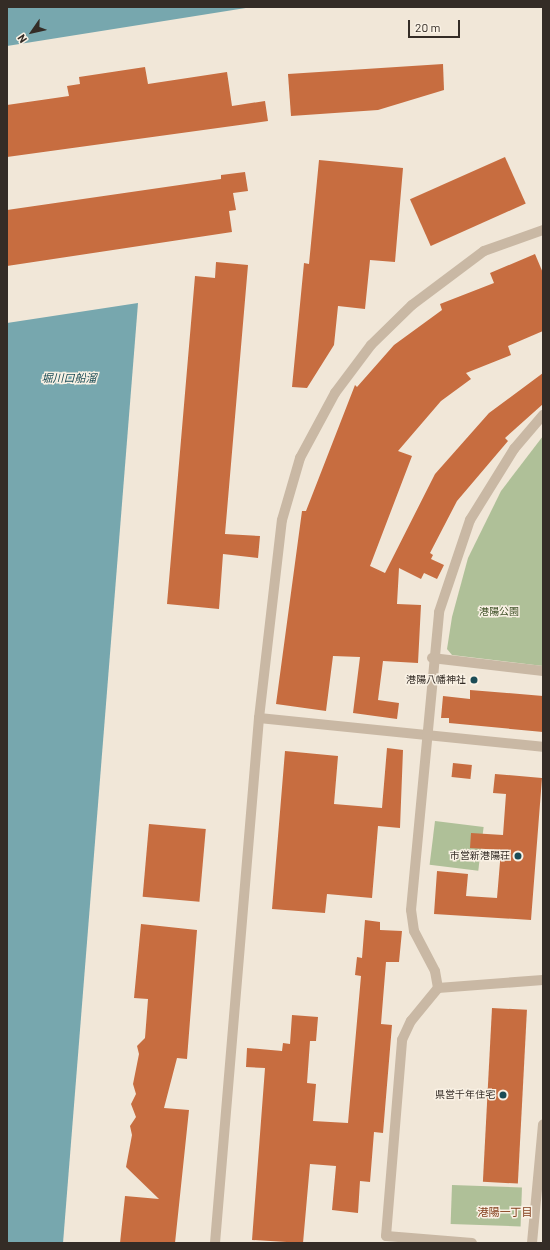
<!DOCTYPE html>
<meta charset="utf-8">
<style>
body{margin:0}
#map{position:relative;width:550px;height:1250px;overflow:hidden;background:#f1e7d8;font-family:Barlow,"Noto Sans JP",sans-serif}
div>[style]{position:absolute}
.green>*{inset:0;background:#afc098;transform-origin:0 0}
.water>*{inset:0;background:#77a7ae}
.building>*{inset:0;background:#c76d40;transform-origin:0 0}
.minor>*{height:10px;margin:-5px;padding:0 5px;transform-origin:5px;border-radius:5px;background:#c9b8a4}
.dots>*{width:11px;height:11px;translate:-50% -50%;box-sizing:border-box;border:2px solid #f9f1e4;border-radius:50%}
span{translate:-50% -50%;white-space:nowrap;text-align:center;line-height:1.15;-webkit-text-stroke:3px #f9f1e4;paint-order:stroke}
.park-label{font-size:10px;color:#405229}
.poi-label{font-size:10px;color:#342c26}
.right{translate:-100% -50%;text-align:right}
.water-label{font-size:11px;color:#1b4c56;font-style:italic}
.neighbourhood-label{font-size:11px;color:#84401e}
.frame{position:absolute;inset:0;border:8px solid #342c26;pointer-events:none}
.north{position:absolute;left:12px;top:12px;width:40px;height:40px;-webkit-text-stroke:3px #f9f1e4;paint-order:stroke;rotate:236deg;font-size:11px;font-weight:700;line-height:16px;text-align:center;color:#342c26}
.north::after{content:'';display:block;margin:auto;width:14px;height:18px;background:#342c26;clip-path:polygon(50% 0,100% 100%,50% 72%,0 100%)}
.scale{position:absolute;left:408px;top:20px;width:52px;height:18px;box-sizing:border-box;border:2px solid #342c26;border-top:0;padding-left:5px;font-size:12px;line-height:14px;white-space:nowrap;color:#342c26;-webkit-text-stroke:3px #f9f1e4;paint-order:stroke}
</style>
<div id="map">
<div class="green">
<div style="clip-path:polygon(543px 436px,543px 666px,452px 655px,447px 649px,452px 617px,468px 558px,501px 491px)"></div>
<div style="left:435px;top:821px;width:49px;height:44px;rotate:7deg"></div>
<div style="left:452px;top:1185px;width:70px;height:39px;rotate:2deg"></div>
</div>
<div class="water">
<div style="clip-path:polygon(7px 7px,252px 7px,7px 46px)"></div>
<div style="clip-path:polygon(138px 303px,63px 1243px,7px 1243px,7px 323px)"></div>
</div>
<div class="building">
<div style="clip-path:polygon(443px 64px,444px 90px,378px 110px,291px 116px,288px 74px)"></div>
<div style="clip-path:polygon(145px 67px,148px 84px,227px 72px,232px 106px,265px 101px,268px 121px,7px 157px,7px 105px,69px 96px,67px 86px,80px 84px,79px 77px)"></div>
<div style="left:505px;top:157px;width:51px;height:104px;rotate:66deg"></div>
<div style="clip-path:polygon(319px 160px,403px 168px,395px 262px,370px 260px,365px 309px,338px 306px,334px 345px,307px 388px,292px 387px,304px 263px,309px 264px)"></div>
<div style="clip-path:polygon(245px 172px,248px 191px,233px 193px,236px 210px,229px 211px,232px 232px,7px 266px,7px 210px,221px 179px,221px 175px)"></div>
<div style="clip-path:polygon(535px 254px,543px 273px,543px 331px,508px 346px,511px 355px,466px 373px,471px 379px,441px 401px,398px 451px,412px 456px,370px 566px,385px 573px,435px 474px,489px 413px,543px 373px,543px 404px,505px 438px,508px 441px,457px 501px,430px 553px,433px 555px,431px 559px,444px 565px,437px 579px,424px 573px,421px 579px,399px 568px,397px 604px,421px 605px,418px 663px,383px 661px,378px 700px,399px 703px,397px 719px,353px 713px,360px 657px,333px 656px,326px 711px,276px 704px,302px 511px,306px 511px,355px 385px,357px 387px,394px 345px,442px 310px,440px 304px,494px 283px,490px 273px)"></div>
<div style="clip-path:polygon(216px 262px,248px 265px,225px 534px,260px 536px,258px 558px,223px 554px,219px 609px,167px 604px,195px 276px,215px 278px)"></div>
<div style="clip-path:polygon(470px 690px,543px 696px,543px 732px,449px 723px,449px 718px,441px 718px,443px 696px,470px 699px)"></div>
<div style="clip-path:polygon(387px 748px,403px 750px,400px 828px,378px 826px,372px 898px,327px 894px,325px 913px,272px 909px,285px 751px,338px 756px,334px 804px,382px 808px)"></div>
<div style="left:453px;top:763px;width:19px;height:14px;rotate:6deg"></div>
<div style="clip-path:polygon(495px 774px,542px 778px,531px 920px,434px 914px,437px 871px,468px 874px,466px 896px,497px 898px,501px 850px,470px 848px,471px 833px,503px 835px,506px 794px,493px 793px)"></div>
<div style="left:149px;top:824px;width:57px;height:73px;rotate:5deg"></div>
<div style="clip-path:polygon(365px 920px,380px 922px,380px 930px,402px 931px,399px 962px,386px 962px,381px 1024px,392px 1025px,383px 1133px,374px 1132px,370px 1182px,360px 1181px,358px 1213px,332px 1210px,336px 1166px,310px 1164px,303px 1243px,252px 1240px,265px 1068px,246px 1067px,247px 1048px,282px 1051px,283px 1043px,290px 1044px,292px 1015px,318px 1017px,316px 1041px,310px 1041px,307px 1083px,316px 1084px,313px 1121px,348px 1123px,361px 976px,355px 975px,357px 957px,362px 958px)"></div>
<div style="clip-path:polygon(141px 924px,197px 930px,187px 1059px,177px 1058px,164px 1108px,189px 1110px,175px 1243px,120px 1243px,125px 1196px,159px 1199px,126px 1167px,132px 1135px,130px 1126px,136px 1117px,131px 1104px,136px 1094px,133px 1084px,139px 1054px,137px 1046px,145px 1038px,148px 999px,134px 998px)"></div>
<div style="left:492px;top:1008px;width:35px;height:174px;rotate:3deg"></div>
</div>
<div class="minor">
<div style="left:432px;top:658px;width:112px;rotate:6.7deg"></div>
<div style="left:259px;top:718px;width:285px;rotate:5.8deg"></div>
<div style="left:438px;top:988px;width:17px;rotate:-100deg"></div>
<div style="left:435px;top:971px;width:45px;rotate:-117.7deg"></div>
<div style="left:414px;top:931px;width:21px;rotate:-98deg"></div>
<div style="left:411px;top:910px;width:299px;rotate:-84.6deg"></div>
<div style="left:439px;top:612px;width:97px;rotate:-71.4deg"></div>
<div style="left:470px;top:520px;width:84px;rotate:-58.2deg"></div>
<div style="left:514px;top:449px;width:45px;rotate:-49.5deg"></div>
<div style="left:215px;top:1243px;width:527px;rotate:-85.21deg"></div>
<div style="left:259px;top:718px;width:199px;rotate:-83.4deg"></div>
<div style="left:282px;top:520px;width:65px;rotate:-73.8deg"></div>
<div style="left:300px;top:458px;width:74px;rotate:-61.7deg"></div>
<div style="left:335px;top:393px;width:60px;rotate:-53.1deg"></div>
<div style="left:371px;top:345px;width:57px;rotate:-44.3deg"></div>
<div style="left:412px;top:305px;width:90px;rotate:-36.9deg"></div>
<div style="left:484px;top:251px;width:63px;rotate:-19.6deg"></div>
<div style="left:472px;top:1243px;width:86px;rotate:-175.3deg"></div>
<div style="left:386px;top:1236px;width:197px;rotate:-85.3deg"></div>
<div style="left:402px;top:1040px;width:21px;rotate:-65deg"></div>
<div style="left:411px;top:1021px;width:43px;rotate:-50.7deg"></div>
<div style="left:438px;top:988px;width:105px;rotate:-4.4deg"></div>
<div style="left:532px;top:1243px;width:119px;rotate:-84.7deg"></div>
</div>
<div class="dots">
<div style="left:474px;top:680px;background:#1b4c56"></div>
<div style="left:518px;top:856px;background:#1b4c56"></div>
<div style="left:503px;top:1095px;background:#1b4c56"></div>
</div>
<div class="park-label">
<span style="left:499px;top:612px">港陽公園</span>
</div>
<div class="poi-label">
<span class="right" style="left:466px;top:680px">港陽八幡神社</span>
<span class="right" style="left:510px;top:856px">市営新港陽荘</span>
<span class="right" style="left:495px;top:1095px">県営千年住宅</span>
</div>
<div class="water-label">
<span style="left:69px;top:378px">堀川口船溜</span>
</div>
<div class="neighbourhood-label">
<span style="left:505px;top:1212px">港陽一丁目</span>
</div>
<div class="frame"></div>
<div class="north">N</div>
<div class="scale">20 m</div>
</div>
